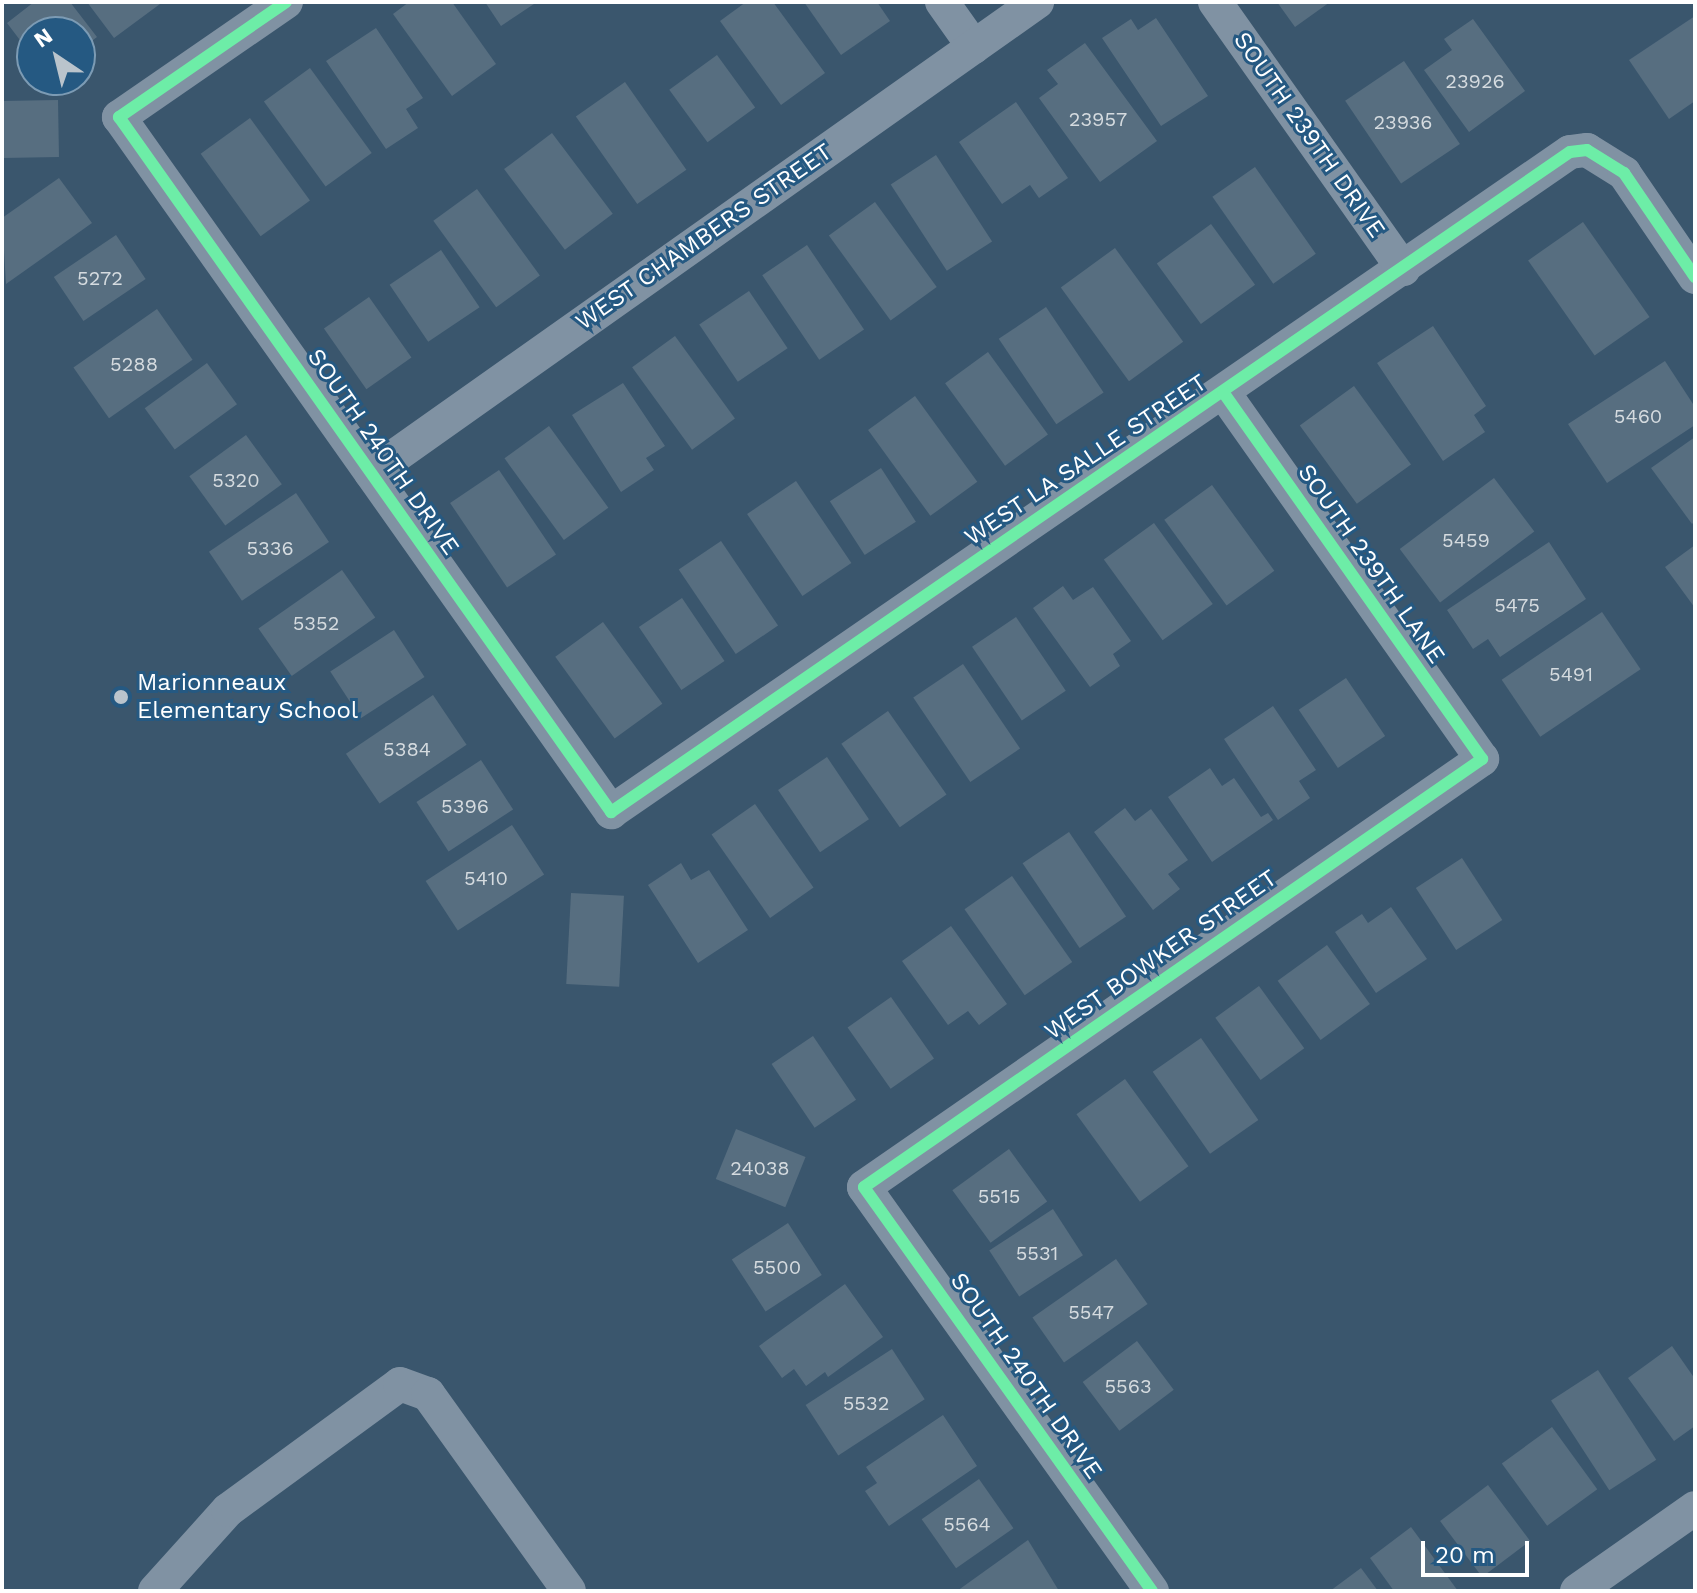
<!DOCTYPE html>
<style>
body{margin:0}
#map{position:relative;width:1697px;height:1593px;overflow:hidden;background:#3a566d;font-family:"Work Sans",sans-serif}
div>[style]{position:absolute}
.building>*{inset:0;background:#576e80;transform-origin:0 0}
.minor>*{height:34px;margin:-17px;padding:0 17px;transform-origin:17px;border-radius:17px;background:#8092a3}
.cycleway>*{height:12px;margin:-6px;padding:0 6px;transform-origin:6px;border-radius:6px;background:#6deda7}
.dots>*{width:22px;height:22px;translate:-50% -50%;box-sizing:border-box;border:4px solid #255982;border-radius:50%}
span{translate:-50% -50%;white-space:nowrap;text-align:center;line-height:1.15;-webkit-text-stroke:6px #255982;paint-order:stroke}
.number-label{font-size:20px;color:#d5dbdf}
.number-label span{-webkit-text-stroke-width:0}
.street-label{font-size:24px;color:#fff}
.poi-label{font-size:24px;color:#fff}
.left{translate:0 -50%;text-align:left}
.frame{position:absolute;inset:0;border:4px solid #fff;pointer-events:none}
.north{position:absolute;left:16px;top:16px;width:80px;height:80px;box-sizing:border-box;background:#255982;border:2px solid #7c9bb4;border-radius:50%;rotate:325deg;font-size:22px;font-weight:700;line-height:32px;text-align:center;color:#fff}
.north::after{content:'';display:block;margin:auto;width:28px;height:36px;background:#bac4cc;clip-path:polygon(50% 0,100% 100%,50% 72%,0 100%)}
.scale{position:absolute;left:1421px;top:1541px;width:108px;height:36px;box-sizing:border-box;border:4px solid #fff;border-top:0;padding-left:10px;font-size:24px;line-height:28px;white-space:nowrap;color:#fff;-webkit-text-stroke:6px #255982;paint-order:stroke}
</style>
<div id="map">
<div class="building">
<div style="clip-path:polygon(34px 2px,70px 2px,97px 37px,80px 50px,80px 32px,32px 32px,32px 56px,7px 23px)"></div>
<div style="clip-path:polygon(87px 2px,158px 2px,160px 4px,114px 38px)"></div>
<div style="clip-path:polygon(409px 2px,452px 2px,496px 64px,452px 96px,393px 14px)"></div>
<div style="clip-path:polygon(485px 2px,537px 2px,501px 26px)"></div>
<div style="clip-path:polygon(746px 2px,773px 2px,825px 73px,781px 105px,720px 21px)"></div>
<div style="clip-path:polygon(804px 2px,877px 2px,890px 21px,841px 55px)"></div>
<div style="clip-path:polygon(1277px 2px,1330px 2px,1295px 27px)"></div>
<div style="clip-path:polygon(1695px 16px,1695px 101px,1669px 119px,1629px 60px)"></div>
<div style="clip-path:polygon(1156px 18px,1208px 96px,1161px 126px,1102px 38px,1131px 19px,1138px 30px)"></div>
<div style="clip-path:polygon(1473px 19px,1525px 91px,1469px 132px,1424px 70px,1452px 50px,1444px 39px)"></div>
<div style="clip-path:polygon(376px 28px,423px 98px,406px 109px,418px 128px,386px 149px,326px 61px)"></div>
<div style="clip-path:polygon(1085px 43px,1157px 141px,1100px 182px,1039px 98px,1058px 84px,1047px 70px)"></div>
<div style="left:717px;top:55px;width:65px;height:59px;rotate:54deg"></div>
<div style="left:1404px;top:61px;width:100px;height:71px;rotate:56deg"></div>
<div style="left:310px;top:68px;width:105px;height:57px;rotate:54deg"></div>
<div style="left:625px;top:82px;width:107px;height:60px;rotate:55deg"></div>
<div style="left:58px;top:100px;width:57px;height:56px;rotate:89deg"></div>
<div style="clip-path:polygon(1016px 102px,1068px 178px,1039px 198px,1030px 185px,1002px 204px,959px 142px)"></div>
<div style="left:250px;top:118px;width:102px;height:61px;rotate:54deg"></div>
<div style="left:552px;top:133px;width:101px;height:60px;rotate:53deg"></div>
<div style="left:936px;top:155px;width:103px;height:54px;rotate:57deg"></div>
<div style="left:1255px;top:167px;width:106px;height:52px;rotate:55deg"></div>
<div style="clip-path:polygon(59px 178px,92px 223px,6px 284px,2px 218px)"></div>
<div style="left:477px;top:189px;width:107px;height:54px;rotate:54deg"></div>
<div style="left:875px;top:202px;width:105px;height:57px;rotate:54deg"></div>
<div style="left:1583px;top:222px;width:116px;height:67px;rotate:55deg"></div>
<div style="left:1211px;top:224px;width:75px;height:67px;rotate:54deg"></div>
<div style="left:116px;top:235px;width:53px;height:75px;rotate:56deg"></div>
<div style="left:807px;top:245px;width:102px;height:54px;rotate:56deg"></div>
<div style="left:1115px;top:248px;width:116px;height:67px;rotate:54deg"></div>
<div style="left:441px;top:250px;width:69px;height:62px;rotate:56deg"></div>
<div style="left:749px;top:291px;width:69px;height:60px;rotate:56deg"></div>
<div style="left:369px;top:297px;width:74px;height:55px;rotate:55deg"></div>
<div style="left:1046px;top:307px;width:103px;height:57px;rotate:56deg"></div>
<div style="left:157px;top:309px;width:62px;height:102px;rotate:55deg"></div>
<div style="clip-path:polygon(1433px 326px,1486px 406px,1474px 415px,1485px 432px,1443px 461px,1377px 363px)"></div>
<div style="left:675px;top:336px;width:102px;height:53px;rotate:54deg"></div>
<div style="left:988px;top:352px;width:102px;height:53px;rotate:54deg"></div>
<div style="clip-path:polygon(1665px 361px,1695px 407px,1695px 425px,1607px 483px,1568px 424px)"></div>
<div style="left:207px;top:363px;width:51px;height:77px;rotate:54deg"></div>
<div style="clip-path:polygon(623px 383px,665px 446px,646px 458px,654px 470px,621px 492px,572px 415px)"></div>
<div style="left:1354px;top:386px;width:97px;height:67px;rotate:54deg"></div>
<div style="left:915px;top:396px;width:106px;height:58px;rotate:54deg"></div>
<div style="left:549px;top:426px;width:101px;height:55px;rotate:54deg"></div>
<div style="left:246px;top:435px;width:61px;height:70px;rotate:54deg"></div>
<div style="clip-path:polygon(1695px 437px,1695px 521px,1692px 524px,1651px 468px)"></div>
<div style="left:881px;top:468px;width:64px;height:61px;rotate:57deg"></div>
<div style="left:499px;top:470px;width:102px;height:59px;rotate:56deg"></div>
<div style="left:1494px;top:478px;width:67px;height:118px;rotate:53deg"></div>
<div style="left:796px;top:481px;width:99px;height:59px;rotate:56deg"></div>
<div style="left:1212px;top:485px;width:106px;height:59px;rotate:54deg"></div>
<div style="left:296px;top:493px;width:59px;height:105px;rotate:56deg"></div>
<div style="left:1154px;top:523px;width:100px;height:62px;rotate:54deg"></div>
<div style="left:721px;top:541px;width:102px;height:51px;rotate:56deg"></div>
<div style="clip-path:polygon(1549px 542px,1586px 599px,1500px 657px,1488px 639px,1473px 649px,1447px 610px)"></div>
<div style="clip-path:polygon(1695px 545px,1695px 608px,1665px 567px)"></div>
<div style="left:342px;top:570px;width:58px;height:102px;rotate:55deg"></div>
<div style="clip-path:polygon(1063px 586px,1073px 600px,1093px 587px,1131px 641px,1113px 654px,1120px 666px,1090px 687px,1033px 608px)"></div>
<div style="left:682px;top:598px;width:76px;height:52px;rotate:56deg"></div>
<div style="left:1602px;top:612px;width:69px;height:121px;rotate:56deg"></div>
<div style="left:1016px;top:617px;width:89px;height:53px;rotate:56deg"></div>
<div style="left:603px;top:622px;width:101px;height:59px;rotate:54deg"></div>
<div style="left:394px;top:630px;width:56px;height:76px;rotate:57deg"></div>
<div style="left:963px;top:664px;width:102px;height:60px;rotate:56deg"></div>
<div style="left:1346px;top:678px;width:70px;height:57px;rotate:56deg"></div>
<div style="left:433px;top:695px;width:60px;height:105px;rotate:56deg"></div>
<div style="clip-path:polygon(1273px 706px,1316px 770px,1299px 781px,1310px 798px,1278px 820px,1224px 739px)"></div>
<div style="left:888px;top:711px;width:102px;height:57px;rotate:55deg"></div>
<div style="left:827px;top:757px;width:75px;height:59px;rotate:56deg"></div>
<div style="left:481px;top:760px;width:59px;height:77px;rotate:57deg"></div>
<div style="clip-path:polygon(1210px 768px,1222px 786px,1234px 778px,1261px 817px,1268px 813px,1273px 820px,1212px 862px,1168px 797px)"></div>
<div style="left:755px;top:804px;width:102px;height:53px;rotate:55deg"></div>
<div style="clip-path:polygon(1125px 808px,1135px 821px,1151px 809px,1188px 860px,1168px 874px,1180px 889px,1153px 910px,1094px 832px)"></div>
<div style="left:512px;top:825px;width:59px;height:103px;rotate:57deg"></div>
<div style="left:1069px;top:832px;width:102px;height:56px;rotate:56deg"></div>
<div style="left:1462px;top:858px;width:74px;height:55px;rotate:57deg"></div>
<div style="clip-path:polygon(681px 863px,691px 880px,709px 870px,748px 930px,698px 963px,648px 885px)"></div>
<div style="left:1012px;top:876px;width:105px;height:58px;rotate:55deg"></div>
<div style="left:571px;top:893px;width:53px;height:91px;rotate:3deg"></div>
<div style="clip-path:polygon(1391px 907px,1427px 959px,1376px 993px,1335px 932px,1362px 914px,1368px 923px)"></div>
<div style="clip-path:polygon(951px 926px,1007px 1004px,979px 1025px,968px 1011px,948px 1025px,902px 961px)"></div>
<div style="left:1327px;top:945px;width:73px;height:61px;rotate:54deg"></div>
<div style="left:1259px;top:986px;width:77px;height:54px;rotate:54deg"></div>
<div style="left:891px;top:997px;width:75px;height:53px;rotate:55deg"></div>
<div style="left:813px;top:1036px;width:77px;height:50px;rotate:56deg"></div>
<div style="left:1201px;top:1038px;width:100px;height:59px;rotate:55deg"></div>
<div style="left:1125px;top:1079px;width:108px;height:60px;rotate:54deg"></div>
<div style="left:736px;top:1129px;width:75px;height:54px;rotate:22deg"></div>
<div style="left:1009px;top:1149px;width:65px;height:70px;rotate:54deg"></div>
<div style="left:1053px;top:1209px;width:55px;height:76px;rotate:57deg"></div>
<div style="left:788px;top:1223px;width:62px;height:67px;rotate:57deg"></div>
<div style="left:1116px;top:1259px;width:55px;height:102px;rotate:55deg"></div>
<div style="clip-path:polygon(845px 1284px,883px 1337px,828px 1377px,825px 1372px,806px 1386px,794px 1369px,782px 1378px,759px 1346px)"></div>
<div style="left:1137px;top:1341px;width:61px;height:68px;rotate:53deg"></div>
<div style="clip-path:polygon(1672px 1346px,1695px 1379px,1695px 1426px,1674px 1441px,1628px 1378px)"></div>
<div style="left:892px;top:1349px;width:60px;height:103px;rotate:57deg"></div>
<div style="left:1598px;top:1370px;width:107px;height:56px;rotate:57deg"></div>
<div style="clip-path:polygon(943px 1415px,977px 1466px,889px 1526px,865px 1491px,877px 1483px,866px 1467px)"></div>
<div style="left:1552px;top:1427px;width:77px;height:62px;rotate:54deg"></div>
<div style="left:979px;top:1479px;width:60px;height:70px;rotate:55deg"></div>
<div style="left:1488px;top:1485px;width:70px;height:60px;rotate:53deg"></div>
<div style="clip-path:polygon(1411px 1527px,1458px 1591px,1394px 1591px,1370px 1558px)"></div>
<div style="clip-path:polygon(1028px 1540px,1059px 1591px,957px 1591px)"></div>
<div style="clip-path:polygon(1361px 1568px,1378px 1591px,1330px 1591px)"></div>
</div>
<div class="minor">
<div style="left:286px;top:2px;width:203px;rotate:145.4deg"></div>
<div style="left:119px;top:117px;width:852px;rotate:54.7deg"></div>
<div style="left:611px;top:812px;width:1164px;rotate:-34.54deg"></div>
<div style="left:1570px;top:152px;width:17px;rotate:-7deg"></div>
<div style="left:1587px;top:150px;width:44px;rotate:31.9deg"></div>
<div style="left:1624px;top:173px;width:126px;rotate:55.7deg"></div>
<div style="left:942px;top:2px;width:55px;rotate:54.6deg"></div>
<div style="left:1215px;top:2px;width:327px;rotate:54.8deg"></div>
<div style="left:371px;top:473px;width:816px;rotate:-35.27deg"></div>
<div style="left:155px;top:1591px;width:109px;rotate:-48deg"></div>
<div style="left:228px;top:1510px;width:213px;rotate:-36.2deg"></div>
<div style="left:400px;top:1384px;width:30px;rotate:20deg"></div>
<div style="left:428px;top:1394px;width:242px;rotate:54.4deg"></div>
<div style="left:1152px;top:1591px;width:496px;rotate:-125.5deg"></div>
<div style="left:864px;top:1187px;width:752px;rotate:-34.7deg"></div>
<div style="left:1482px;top:759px;width:448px;rotate:-125.2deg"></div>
<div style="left:1577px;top:1591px;width:144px;rotate:-35.1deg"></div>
</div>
<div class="cycleway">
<div style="left:286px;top:2px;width:203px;rotate:145.4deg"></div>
<div style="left:119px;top:117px;width:852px;rotate:54.7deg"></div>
<div style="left:611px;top:812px;width:1164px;rotate:-34.54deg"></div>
<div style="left:1570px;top:152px;width:17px;rotate:-7deg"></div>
<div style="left:1587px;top:150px;width:44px;rotate:31.9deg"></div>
<div style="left:1624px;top:173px;width:126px;rotate:55.7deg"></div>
<div style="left:1152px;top:1591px;width:496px;rotate:-125.5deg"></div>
<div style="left:864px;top:1187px;width:752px;rotate:-34.7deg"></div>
<div style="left:1482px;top:759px;width:448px;rotate:-125.2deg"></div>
</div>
<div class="dots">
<div style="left:121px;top:697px;background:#bac4cc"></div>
</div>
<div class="number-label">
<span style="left:1475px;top:81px">23926</span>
<span style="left:1098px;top:119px">23957</span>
<span style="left:1403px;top:122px">23936</span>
<span style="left:100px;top:278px">5272</span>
<span style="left:134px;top:364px">5288</span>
<span style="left:1638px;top:416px">5460</span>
<span style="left:236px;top:480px">5320</span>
<span style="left:1466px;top:540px">5459</span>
<span style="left:270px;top:548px">5336</span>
<span style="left:1517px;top:605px">5475</span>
<span style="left:316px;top:623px">5352</span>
<span style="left:1571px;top:674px">5491</span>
<span style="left:407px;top:749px">5384</span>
<span style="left:465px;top:806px">5396</span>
<span style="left:486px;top:878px">5410</span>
<span style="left:760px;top:1168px">24038</span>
<span style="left:999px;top:1196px">5515</span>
<span style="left:1037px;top:1253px">5531</span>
<span style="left:777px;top:1267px">5500</span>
<span style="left:1091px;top:1312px">5547</span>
<span style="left:1128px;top:1386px">5563</span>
<span style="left:866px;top:1403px">5532</span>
<span style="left:967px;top:1524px">5564</span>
</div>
<div class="street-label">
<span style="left:1309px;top:135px;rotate:55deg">SOUTH 239TH DRIVE</span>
<span style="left:704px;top:237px;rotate:-35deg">WEST CHAMBERS STREET</span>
<span style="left:383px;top:452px;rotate:55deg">SOUTH 240TH DRIVE</span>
<span style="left:1086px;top:460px;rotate:-34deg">WEST LA SALLE STREET</span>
<span style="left:1371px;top:564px;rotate:55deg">SOUTH 239TH LANE</span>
<span style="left:1161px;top:955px;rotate:-35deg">WEST BOWKER STREET</span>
<span style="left:1026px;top:1376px;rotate:55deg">SOUTH 240TH DRIVE</span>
</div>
<div class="poi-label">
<span class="left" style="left:137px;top:697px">Marionneaux<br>Elementary School</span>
</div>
<div class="frame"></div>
<div class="north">N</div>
<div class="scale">20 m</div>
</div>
